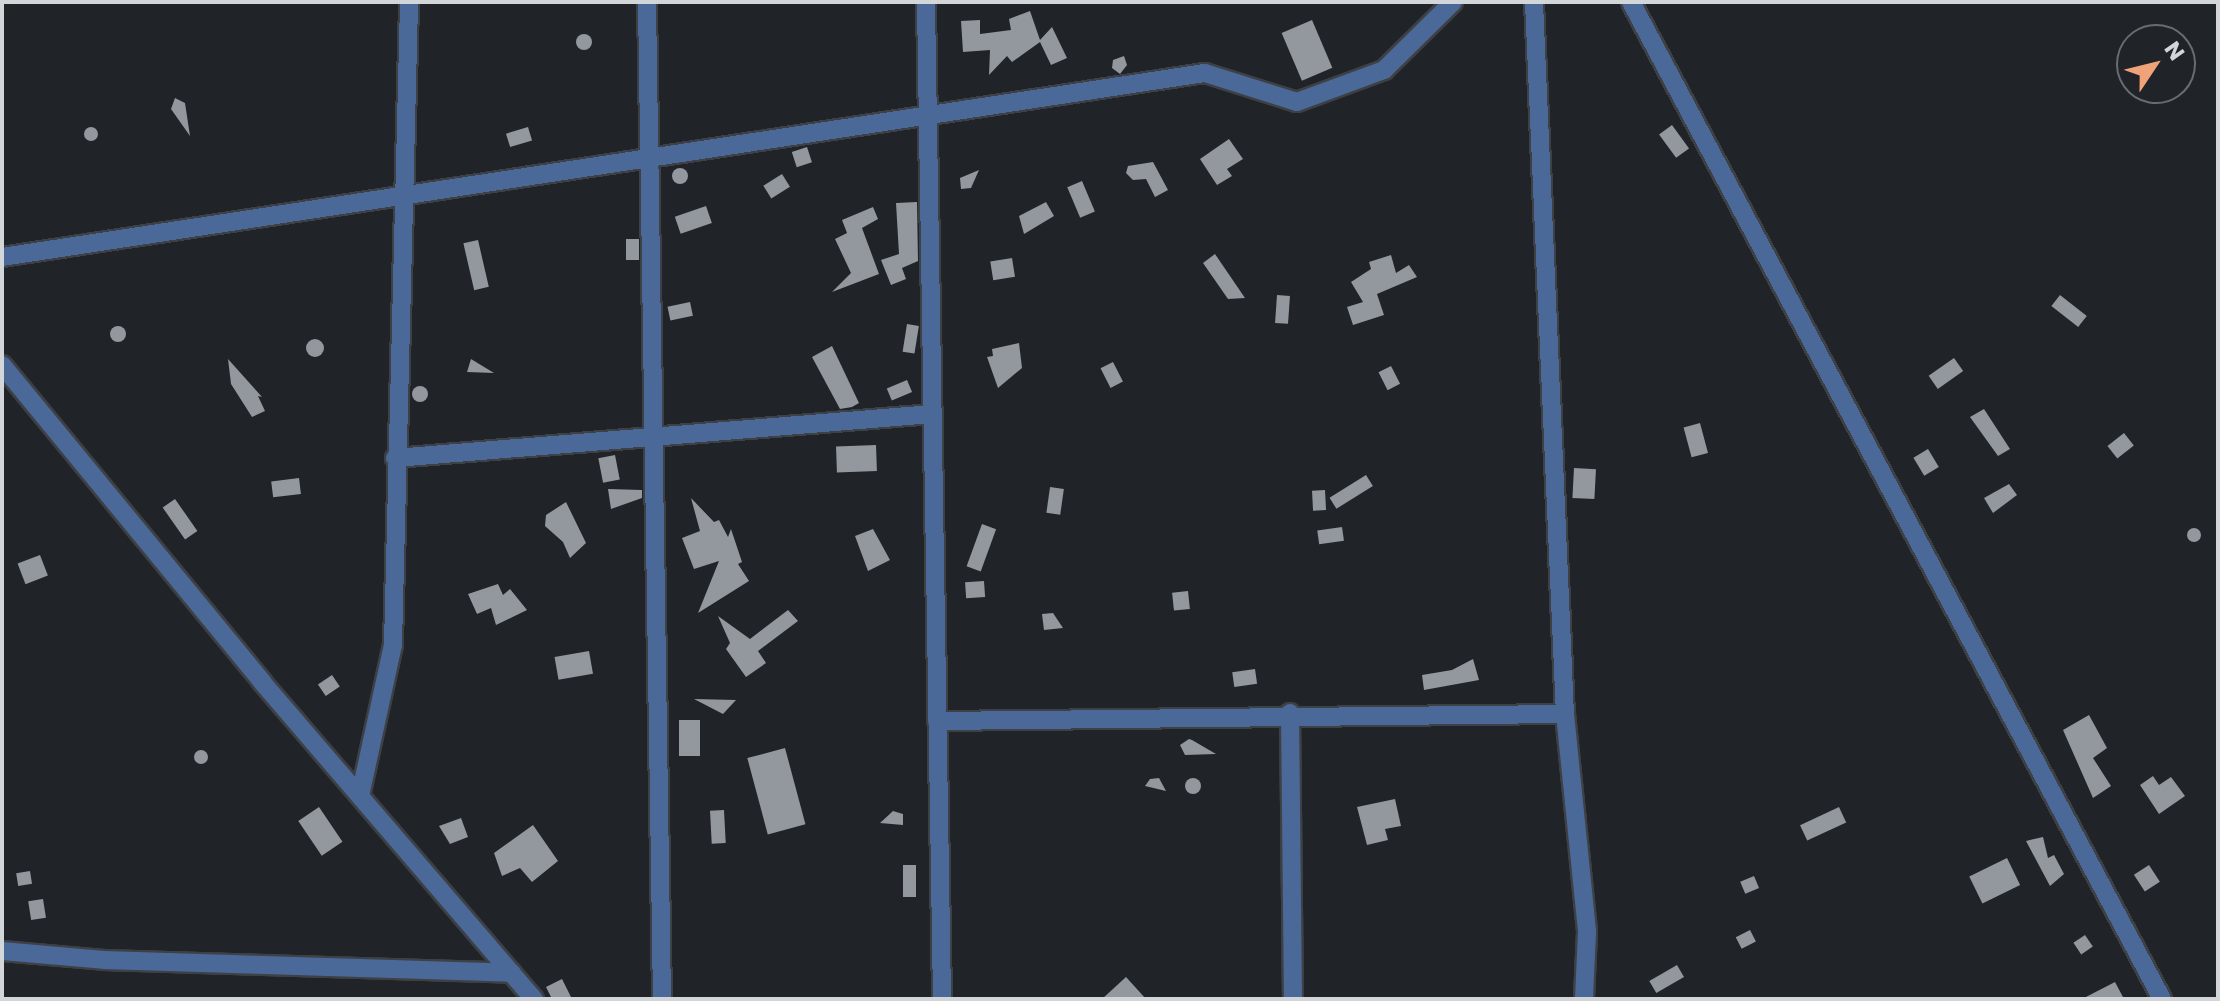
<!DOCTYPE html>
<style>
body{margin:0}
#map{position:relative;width:2220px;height:1001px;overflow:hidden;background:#202328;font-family:Poppins,sans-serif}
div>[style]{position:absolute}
.building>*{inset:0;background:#93979e;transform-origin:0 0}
.round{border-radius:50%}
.roads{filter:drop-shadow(2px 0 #3d4044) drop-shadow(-2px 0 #3d4044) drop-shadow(0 2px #3d4044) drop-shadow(0 -2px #3d4044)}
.minor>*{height:18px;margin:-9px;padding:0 9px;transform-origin:9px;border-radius:9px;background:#4b6998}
span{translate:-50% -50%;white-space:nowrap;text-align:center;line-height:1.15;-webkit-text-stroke:8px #202328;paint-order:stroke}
.frame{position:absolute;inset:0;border:4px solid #d3d6d9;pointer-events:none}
.north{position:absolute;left:2116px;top:24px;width:80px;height:80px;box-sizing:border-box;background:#202328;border:2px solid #686b6f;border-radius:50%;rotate:55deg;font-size:22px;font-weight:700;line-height:32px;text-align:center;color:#d3d6d9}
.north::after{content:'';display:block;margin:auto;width:28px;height:36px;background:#f0a378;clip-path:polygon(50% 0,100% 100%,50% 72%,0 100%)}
</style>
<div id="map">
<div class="building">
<div style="clip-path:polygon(1030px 11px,1040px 40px,1052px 27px,1067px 58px,1051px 65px,1040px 42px,1012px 62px,1007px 56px,989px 75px,990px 50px,963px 52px,961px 21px,980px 20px,980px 34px,1011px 30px,1009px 19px)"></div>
<div style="left:1312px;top:20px;width:52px;height:33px;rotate:67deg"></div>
<div class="round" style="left:576px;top:34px;width:16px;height:16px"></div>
<div style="clip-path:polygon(1124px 56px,1127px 65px,1120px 74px,1112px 68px,1113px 60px)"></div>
<div style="clip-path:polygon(175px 98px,185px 103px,190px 136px,171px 109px)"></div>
<div style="left:1672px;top:125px;width:29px;height:16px;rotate:54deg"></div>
<div class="round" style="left:84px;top:127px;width:14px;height:14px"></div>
<div style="left:528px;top:127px;width:14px;height:23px;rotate:73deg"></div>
<div style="clip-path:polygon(1229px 139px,1243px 159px,1227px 169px,1232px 176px,1217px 185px,1200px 159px)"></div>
<div style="left:807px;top:147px;width:16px;height:16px;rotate:72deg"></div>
<div style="clip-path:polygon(1153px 162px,1168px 190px,1155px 197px,1146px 179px,1133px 180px,1126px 173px,1128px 166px)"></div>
<div class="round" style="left:672px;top:168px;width:16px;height:16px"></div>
<div style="clip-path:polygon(979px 170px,971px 188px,961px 189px,960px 178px)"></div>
<div style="left:782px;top:174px;width:15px;height:22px;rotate:58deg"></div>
<div style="left:1082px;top:181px;width:33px;height:16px;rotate:67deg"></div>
<div style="clip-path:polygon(917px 202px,918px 261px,902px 268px,906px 279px,891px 285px,881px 260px,899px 254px,896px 203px)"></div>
<div style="clip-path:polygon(1046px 202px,1054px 216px,1024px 234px,1019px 216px)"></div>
<div style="left:706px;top:206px;width:18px;height:33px;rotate:71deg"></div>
<div style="clip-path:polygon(873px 207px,878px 219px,862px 228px,879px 274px,832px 292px,851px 273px,835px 239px,847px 233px,842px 220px)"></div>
<div style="left:626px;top:239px;width:13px;height:21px"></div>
<div style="left:478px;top:240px;width:48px;height:15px;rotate:77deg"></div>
<div style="clip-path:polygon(1215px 254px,1245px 298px,1228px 299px,1203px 263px)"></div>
<div style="clip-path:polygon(1391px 255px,1396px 273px,1409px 265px,1417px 277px,1377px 294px,1384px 315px,1353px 325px,1347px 307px,1363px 302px,1351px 282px,1371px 269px,1369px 262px)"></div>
<div style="left:1012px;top:258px;width:19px;height:22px;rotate:81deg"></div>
<div style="left:1277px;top:295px;width:13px;height:28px;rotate:4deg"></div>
<div style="left:2060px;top:295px;width:34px;height:14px;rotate:38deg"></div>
<div style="left:690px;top:302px;width:14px;height:23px;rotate:78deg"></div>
<div style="left:907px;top:324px;width:12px;height:28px;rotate:9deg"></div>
<div class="round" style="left:110px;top:326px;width:16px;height:16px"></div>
<div class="round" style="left:306px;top:339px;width:18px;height:18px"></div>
<div style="clip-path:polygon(1019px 343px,1022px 368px,998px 388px,987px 357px,993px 356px,992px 349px)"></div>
<div style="clip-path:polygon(832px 346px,859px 403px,852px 407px,840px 409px,812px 357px)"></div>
<div style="left:1954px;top:358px;width:16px;height:31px;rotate:55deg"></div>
<div style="clip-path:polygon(228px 359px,262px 397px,258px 396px,265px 411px,252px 417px,231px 384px)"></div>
<div style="clip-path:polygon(471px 359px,494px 373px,467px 372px)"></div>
<div style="left:1113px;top:362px;width:22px;height:14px;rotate:63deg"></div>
<div style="left:1391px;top:366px;width:20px;height:14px;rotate:63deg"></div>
<div style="left:907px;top:380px;width:13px;height:22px;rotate:67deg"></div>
<div class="round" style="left:412px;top:386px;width:16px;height:16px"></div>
<div style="clip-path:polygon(1984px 409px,2010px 449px,1998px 456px,1970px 417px)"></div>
<div style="left:1700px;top:423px;width:31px;height:17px;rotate:75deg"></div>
<div style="left:2124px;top:433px;width:16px;height:21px;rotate:52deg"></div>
<div style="left:876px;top:445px;width:26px;height:40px;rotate:88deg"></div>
<div style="left:1928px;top:449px;width:21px;height:17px;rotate:59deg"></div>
<div style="left:615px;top:455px;width:25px;height:17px;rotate:79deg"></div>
<div style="left:1574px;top:468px;width:22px;height:30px;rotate:3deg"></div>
<div style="left:1366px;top:475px;width:13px;height:43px;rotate:58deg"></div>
<div style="left:299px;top:478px;width:16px;height:28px;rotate:83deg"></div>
<div style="clip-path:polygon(2009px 484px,2017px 495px,1993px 513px,1984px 498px)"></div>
<div style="left:1050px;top:487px;width:14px;height:26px;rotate:8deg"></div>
<div style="clip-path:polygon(608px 489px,642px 490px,642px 498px,611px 509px)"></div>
<div style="left:1325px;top:490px;width:20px;height:13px;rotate:87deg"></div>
<div style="clip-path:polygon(691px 498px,714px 522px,719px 520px,728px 537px,731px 529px,742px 562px,738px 564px,749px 581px,698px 613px,719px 561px,694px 569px,682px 538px,700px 531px)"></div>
<div style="left:175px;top:499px;width:39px;height:15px;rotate:55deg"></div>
<div style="clip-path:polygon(566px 502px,586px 543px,570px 558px,563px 542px,545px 526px,546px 515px)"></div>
<div style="left:982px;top:524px;width:15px;height:45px;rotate:20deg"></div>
<div style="left:1342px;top:527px;width:14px;height:25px;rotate:82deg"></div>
<div class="round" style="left:2187px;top:528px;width:14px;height:14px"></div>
<div style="clip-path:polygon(873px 529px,890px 560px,868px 571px,855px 536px)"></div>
<div style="left:40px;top:555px;width:22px;height:24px;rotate:69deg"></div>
<div style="left:984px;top:581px;width:16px;height:19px;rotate:86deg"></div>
<div style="clip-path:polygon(498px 584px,503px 595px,510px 589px,527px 610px,496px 625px,491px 608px,477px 614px,468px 594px)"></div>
<div style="left:1188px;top:591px;width:18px;height:16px;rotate:84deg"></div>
<div style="clip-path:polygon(788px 610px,798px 621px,758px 651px,766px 663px,746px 677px,726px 649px,730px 643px,718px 616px,750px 639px)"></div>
<div style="clip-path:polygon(1053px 613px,1063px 628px,1044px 630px,1042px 614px)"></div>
<div style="left:589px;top:651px;width:23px;height:35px;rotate:80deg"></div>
<div style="clip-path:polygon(1473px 659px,1479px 680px,1424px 690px,1422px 675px,1452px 670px)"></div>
<div style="left:1255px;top:669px;width:15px;height:23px;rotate:82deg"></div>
<div style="left:332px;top:675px;width:14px;height:17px;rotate:56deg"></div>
<div style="clip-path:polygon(694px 699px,736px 700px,723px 714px)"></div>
<div style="clip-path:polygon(2089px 715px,2107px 748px,2093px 758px,2111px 786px,2093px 798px,2063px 730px)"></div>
<div style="left:679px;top:720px;width:21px;height:36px"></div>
<div style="clip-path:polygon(1189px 739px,1192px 740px,1216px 754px,1185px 755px,1180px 745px)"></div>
<div style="left:785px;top:748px;width:79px;height:39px;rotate:75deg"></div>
<div class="round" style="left:194px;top:750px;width:14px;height:14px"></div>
<div style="clip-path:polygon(2153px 776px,2159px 785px,2171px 777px,2185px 796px,2159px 814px,2140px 785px)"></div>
<div style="clip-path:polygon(1159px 778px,1166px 791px,1145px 786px,1150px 779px)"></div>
<div class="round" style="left:1185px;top:778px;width:16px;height:16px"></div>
<div style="clip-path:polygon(1395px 799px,1401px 826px,1385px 829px,1388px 840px,1367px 845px,1357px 807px)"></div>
<div style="left:319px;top:807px;width:42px;height:25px;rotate:56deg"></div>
<div style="left:1839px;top:807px;width:17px;height:43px;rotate:65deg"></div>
<div style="left:724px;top:810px;width:33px;height:14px;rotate:87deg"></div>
<div style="clip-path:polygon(893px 811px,903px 814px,903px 825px,880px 823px)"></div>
<div style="clip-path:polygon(461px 818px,468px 837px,450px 844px,439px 826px)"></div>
<div style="clip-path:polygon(533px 825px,558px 861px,532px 882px,520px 868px,502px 876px,494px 853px)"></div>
<div style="clip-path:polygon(2043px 837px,2048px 858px,2054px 855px,2064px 874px,2050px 886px,2026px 841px)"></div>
<div style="left:2007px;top:858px;width:30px;height:42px;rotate:64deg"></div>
<div style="left:903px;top:865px;width:13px;height:32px"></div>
<div style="left:2149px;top:865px;width:20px;height:18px;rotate:57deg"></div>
<div style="left:30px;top:871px;width:13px;height:14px;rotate:81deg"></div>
<div style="left:1754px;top:876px;width:13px;height:15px;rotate:67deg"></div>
<div style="left:43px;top:899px;width:19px;height:15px;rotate:81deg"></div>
<div style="left:1750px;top:930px;width:13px;height:16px;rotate:63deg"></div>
<div style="left:2085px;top:935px;width:14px;height:14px;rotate:56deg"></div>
<div style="left:1677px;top:965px;width:14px;height:32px;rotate:60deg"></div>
<div style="clip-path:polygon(1126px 977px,1146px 999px,1102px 999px)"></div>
<div style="clip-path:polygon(562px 979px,572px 999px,552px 999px,546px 987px)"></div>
<div style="clip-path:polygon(2115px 982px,2124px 999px,2082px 999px)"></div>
</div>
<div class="roads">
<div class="minor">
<div style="left:647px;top:2px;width:997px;rotate:89.14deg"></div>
<div style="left:926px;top:2px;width:997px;rotate:89.08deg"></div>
<div style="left:1534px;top:2px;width:713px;rotate:87.51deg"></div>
<div style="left:1565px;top:714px;width:219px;rotate:84.2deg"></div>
<div style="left:1587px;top:932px;width:67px;rotate:92.6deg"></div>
<div style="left:1631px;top:2px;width:1130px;rotate:61.96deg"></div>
<div style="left:2px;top:257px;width:1217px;rotate:-8.7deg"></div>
<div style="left:1205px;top:73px;width:96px;rotate:17.5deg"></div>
<div style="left:1297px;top:102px;width:93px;rotate:-20.2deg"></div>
<div style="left:1384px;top:70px;width:97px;rotate:-44.6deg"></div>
<div style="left:2px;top:365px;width:410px;rotate:50.6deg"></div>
<div style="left:262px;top:682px;width:418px;rotate:49.4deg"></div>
<div style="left:395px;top:458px;width:539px;rotate:-4.68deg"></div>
<div style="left:1290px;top:713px;width:286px;rotate:89.4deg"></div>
<div style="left:937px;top:721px;width:628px;rotate:-0.64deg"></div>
<div style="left:360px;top:796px;width:155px;rotate:-77.7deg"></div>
<div style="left:393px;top:645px;width:643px;rotate:-88.57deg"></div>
<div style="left:2px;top:951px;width:102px;rotate:5deg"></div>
<div style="left:104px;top:960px;width:408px;rotate:1.8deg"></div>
</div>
</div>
<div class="frame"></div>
<div class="north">N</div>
</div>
